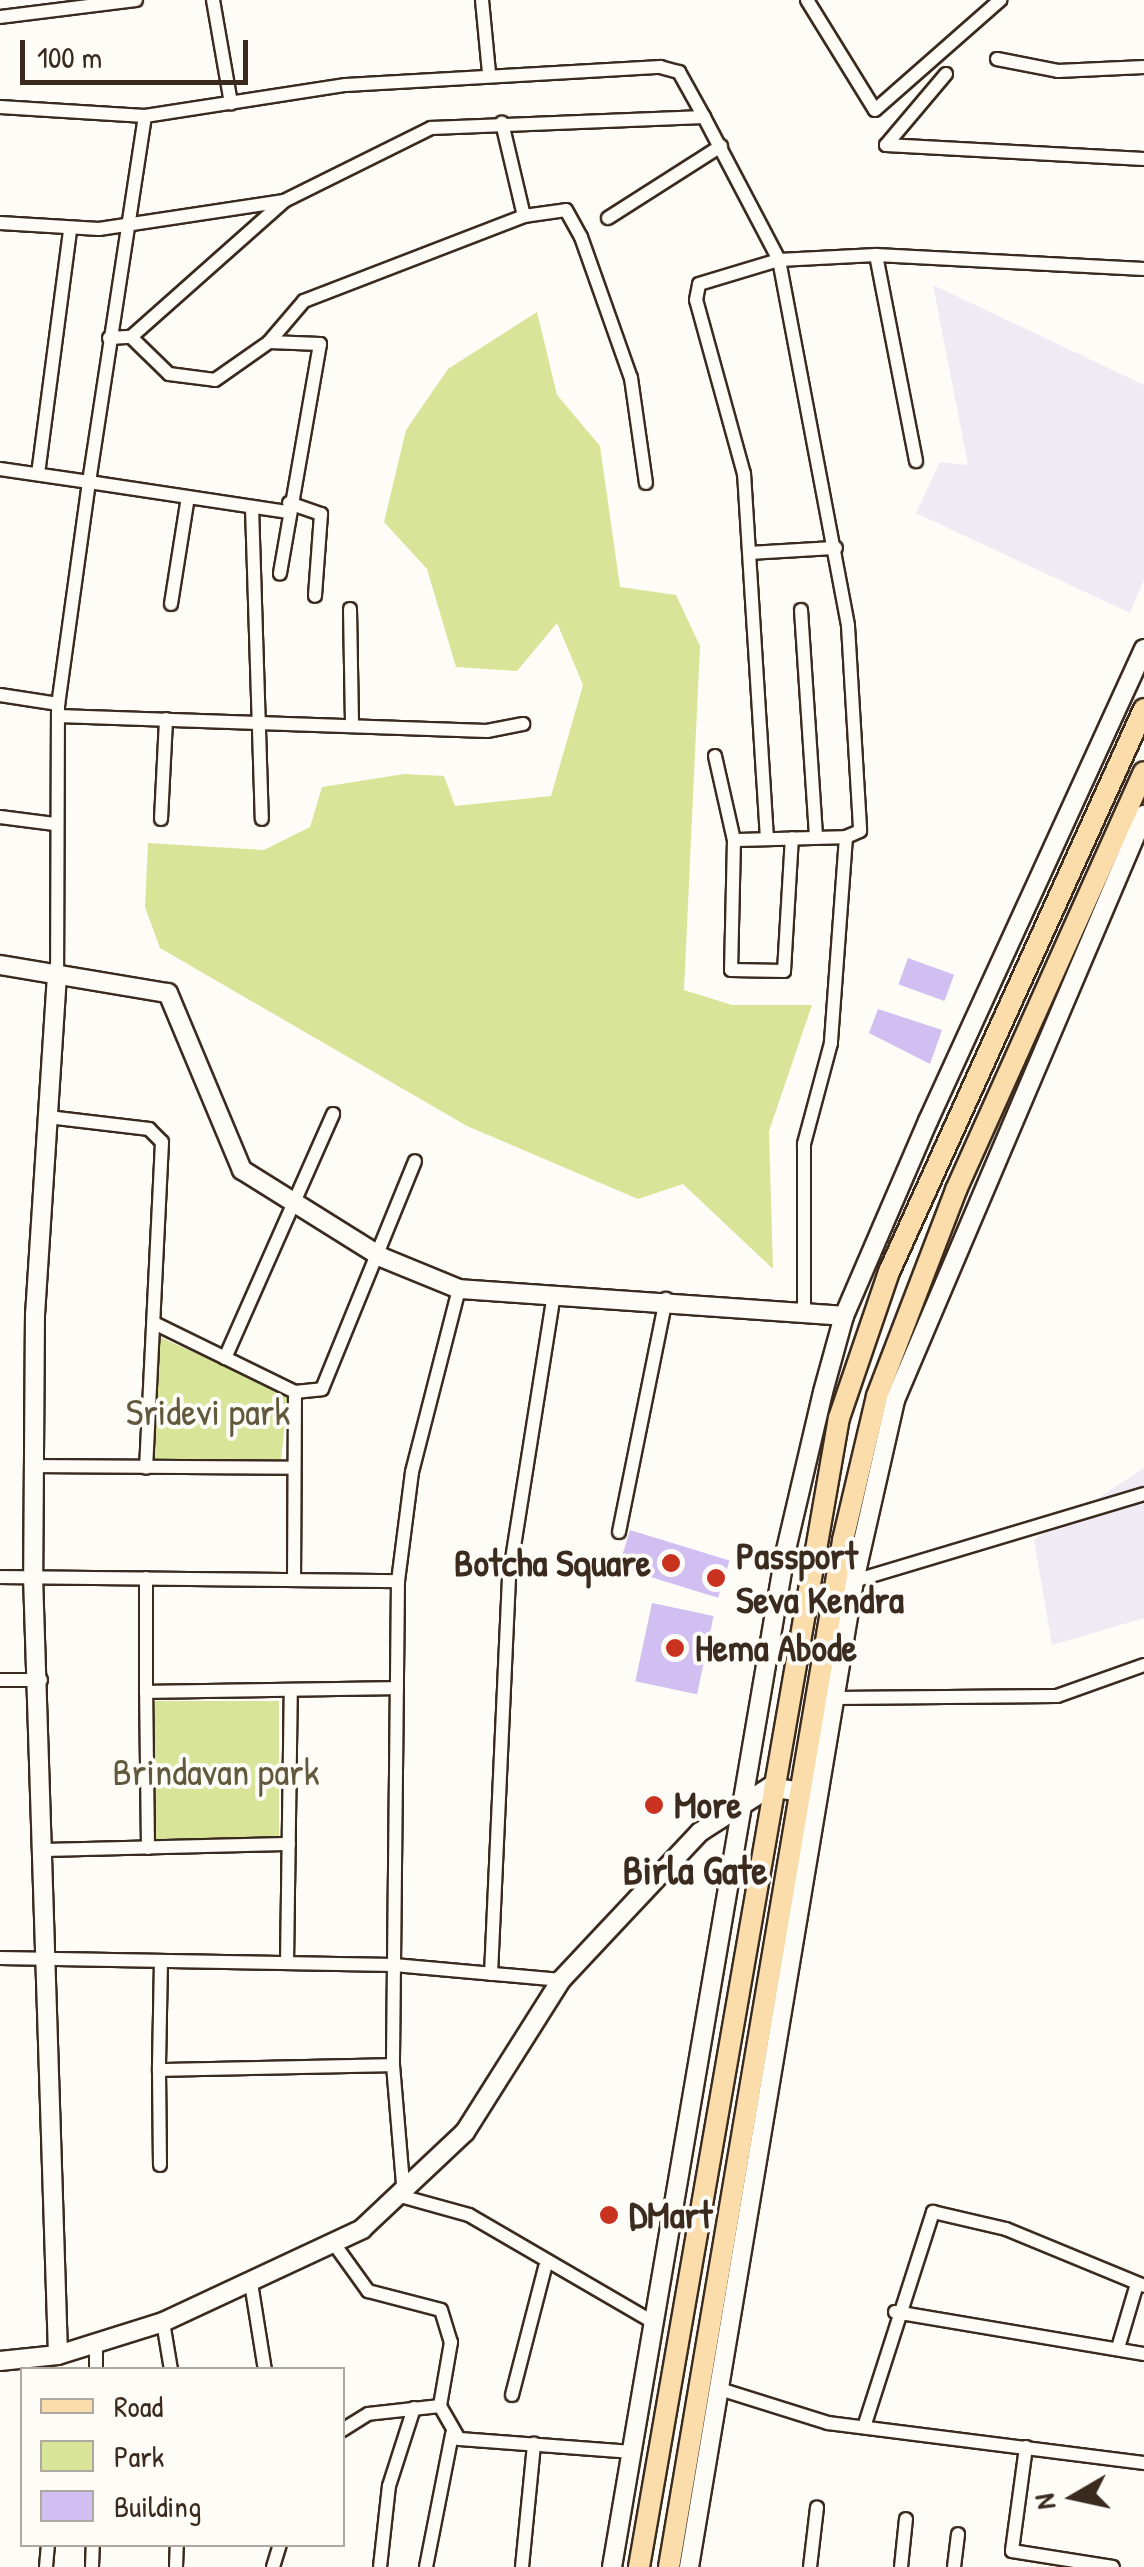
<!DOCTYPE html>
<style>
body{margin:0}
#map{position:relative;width:1144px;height:2567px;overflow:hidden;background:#fdfcf7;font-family:"Patrick Hand",sans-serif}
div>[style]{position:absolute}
.built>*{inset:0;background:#f0eaf5}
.green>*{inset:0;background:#d8e598;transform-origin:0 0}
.building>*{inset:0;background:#d0bff0;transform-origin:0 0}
.roads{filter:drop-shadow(2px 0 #3b2a1e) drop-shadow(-2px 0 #3b2a1e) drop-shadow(0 2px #3b2a1e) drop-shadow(0 -2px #3b2a1e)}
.street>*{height:12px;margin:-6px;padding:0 6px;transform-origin:6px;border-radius:6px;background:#fdfcf7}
.secondary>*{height:18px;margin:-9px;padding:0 9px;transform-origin:9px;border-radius:9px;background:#fdfcf7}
.primary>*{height:20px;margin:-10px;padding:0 10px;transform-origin:10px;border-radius:10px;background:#faddab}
.dots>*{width:28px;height:28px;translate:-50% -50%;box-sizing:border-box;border:5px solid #fdfcf7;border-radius:50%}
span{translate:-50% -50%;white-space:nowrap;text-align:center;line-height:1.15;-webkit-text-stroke:8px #fdfcf7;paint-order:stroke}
.park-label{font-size:38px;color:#62593c}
.poi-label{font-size:38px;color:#3b2a1e;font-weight:700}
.left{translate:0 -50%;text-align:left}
.right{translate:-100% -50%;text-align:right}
.neighbourhood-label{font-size:40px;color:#3b2a1e;font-weight:700}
.legend{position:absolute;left:20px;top:2367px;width:325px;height:180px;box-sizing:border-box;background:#fdfcf7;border:2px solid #afa8a0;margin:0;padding:12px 18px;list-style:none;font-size:30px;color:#3b2a1e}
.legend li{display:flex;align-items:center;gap:20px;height:50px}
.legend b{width:50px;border:2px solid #afa8a0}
.north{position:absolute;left:1024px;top:2447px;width:100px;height:100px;-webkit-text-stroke:8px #fdfcf7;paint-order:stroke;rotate:261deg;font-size:28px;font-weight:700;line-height:40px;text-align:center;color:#3b2a1e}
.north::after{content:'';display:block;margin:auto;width:35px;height:45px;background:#3b2a1e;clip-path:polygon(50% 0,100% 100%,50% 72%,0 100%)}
.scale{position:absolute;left:20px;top:40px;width:228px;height:45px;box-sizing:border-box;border:5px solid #3b2a1e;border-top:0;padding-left:12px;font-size:30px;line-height:35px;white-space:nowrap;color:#3b2a1e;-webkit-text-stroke:8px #fdfcf7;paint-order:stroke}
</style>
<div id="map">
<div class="built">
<div style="clip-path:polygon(933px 285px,1144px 385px,1144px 580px,1130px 613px,916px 513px,940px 462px,968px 465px)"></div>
<div style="clip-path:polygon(1144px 1468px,1144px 1618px,1052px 1645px,1034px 1540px)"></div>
</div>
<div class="green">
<div style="clip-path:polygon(537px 312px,557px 395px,600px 446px,620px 587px,676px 595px,700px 646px,684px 990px,732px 1005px,812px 1005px,769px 1131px,773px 1269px,683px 1184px,638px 1199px,467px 1126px,160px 948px,145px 907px,148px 843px,264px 850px,310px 827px,322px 787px,404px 774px,444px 776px,455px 806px,551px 796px,583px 685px,557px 623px,517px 671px,456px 667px,427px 569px,384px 522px,406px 430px,448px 369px)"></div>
<div style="clip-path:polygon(157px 1336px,288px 1393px,281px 1461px,153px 1462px)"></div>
<div style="left:279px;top:1701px;width:141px;height:126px;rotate:90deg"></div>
</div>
<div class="building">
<div style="left:908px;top:958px;width:49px;height:28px;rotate:20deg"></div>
<div style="clip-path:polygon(878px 1009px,942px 1030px,930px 1064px,869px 1033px)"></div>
<div style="left:630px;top:1530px;width:104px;height:39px;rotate:17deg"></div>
<div style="left:652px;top:1603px;width:63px;height:80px;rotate:12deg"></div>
</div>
<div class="roads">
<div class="street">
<div style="left:213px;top:0;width:105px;rotate:80.1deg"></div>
<div style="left:482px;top:0;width:73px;rotate:84.5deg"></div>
<div style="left:807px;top:0;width:129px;rotate:58.3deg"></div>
<div style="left:875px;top:110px;width:167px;rotate:-41.3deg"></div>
<div style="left:0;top:17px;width:137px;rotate:-7.1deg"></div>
<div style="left:997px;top:59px;width:62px;rotate:11.1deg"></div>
<div style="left:1058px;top:71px;width:86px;rotate:-2.7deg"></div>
<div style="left:946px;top:74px;width:93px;rotate:130.2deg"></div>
<div style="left:886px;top:145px;width:258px;rotate:3.1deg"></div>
<div style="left:0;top:107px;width:145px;rotate:3.6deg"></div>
<div style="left:145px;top:116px;width:203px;rotate:-8.8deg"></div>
<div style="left:346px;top:85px;width:315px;rotate:-3.3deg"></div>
<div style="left:660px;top:67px;width:20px;rotate:15deg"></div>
<div style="left:679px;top:72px;width:51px;rotate:60.9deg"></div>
<div style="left:704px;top:117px;width:273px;rotate:177.7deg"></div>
<div style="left:431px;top:128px;width:164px;rotate:153.6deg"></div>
<div style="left:284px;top:201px;width:187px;rotate:171.4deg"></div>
<div style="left:99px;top:229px;width:99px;rotate:-176.5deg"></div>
<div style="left:145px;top:116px;width:370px;rotate:98.7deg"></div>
<div style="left:89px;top:482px;width:200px;rotate:8.6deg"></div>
<div style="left:704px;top:117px;width:161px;rotate:62.3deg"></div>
<div style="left:779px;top:260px;width:97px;rotate:-3deg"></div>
<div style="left:876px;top:255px;width:268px;rotate:3deg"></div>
<div style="left:524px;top:216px;width:42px;rotate:-8.1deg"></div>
<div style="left:566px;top:210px;width:31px;rotate:61deg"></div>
<div style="left:581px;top:237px;width:150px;rotate:70.5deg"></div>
<div style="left:631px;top:378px;width:106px;rotate:81.9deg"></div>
<div style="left:608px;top:218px;width:134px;rotate:-32.5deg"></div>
<div style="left:876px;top:255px;width:210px;rotate:79deg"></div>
<div style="left:131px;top:337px;width:53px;rotate:44.2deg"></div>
<div style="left:169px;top:374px;width:46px;rotate:7.4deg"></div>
<div style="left:215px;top:380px;width:66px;rotate:-35.1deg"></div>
<div style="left:269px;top:342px;width:54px;rotate:-49.5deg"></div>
<div style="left:304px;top:301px;width:236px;rotate:-21.1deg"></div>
<div style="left:524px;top:216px;width:96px;rotate:-103.3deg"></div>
<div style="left:109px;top:338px;width:22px;rotate:-3deg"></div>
<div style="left:131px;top:337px;width:205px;rotate:-41.6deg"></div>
<div style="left:269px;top:342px;width:51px;rotate:2.2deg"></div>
<div style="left:320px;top:344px;width:233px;rotate:99.9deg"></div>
<div style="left:0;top:469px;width:90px;rotate:8.3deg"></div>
<div style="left:89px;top:482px;width:224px;rotate:97.9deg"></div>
<div style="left:58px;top:704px;width:271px;rotate:90.2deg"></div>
<div style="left:38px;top:474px;width:245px;rotate:-82.5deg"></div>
<div style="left:289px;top:503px;width:34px;rotate:19deg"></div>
<div style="left:321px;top:514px;width:82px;rotate:94.2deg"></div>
<div style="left:252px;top:507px;width:312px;rotate:88.2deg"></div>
<div style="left:751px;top:553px;width:85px;rotate:-3.4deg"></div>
<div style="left:171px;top:604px;width:108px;rotate:-81deg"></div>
<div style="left:350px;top:609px;width:117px;rotate:89deg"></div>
<div style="left:801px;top:610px;width:228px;rotate:86.2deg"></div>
<div style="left:0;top:695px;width:59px;rotate:8.8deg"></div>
<div style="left:58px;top:716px;width:429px;rotate:2deg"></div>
<div style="left:487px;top:731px;width:37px;rotate:-11deg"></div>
<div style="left:715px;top:756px;width:86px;rotate:77.3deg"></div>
<div style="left:734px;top:840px;width:130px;rotate:91.3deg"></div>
<div style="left:731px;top:970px;width:53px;rotate:1.1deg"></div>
<div style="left:784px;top:971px;width:133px;rotate:-86.6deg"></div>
<div style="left:0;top:817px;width:55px;rotate:7.3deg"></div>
<div style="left:161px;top:819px;width:100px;rotate:-87.1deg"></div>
<div style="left:767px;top:839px;width:366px;rotate:-93.6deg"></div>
<div style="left:744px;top:474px;width:180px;rotate:-105.4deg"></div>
<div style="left:696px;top:300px;width:16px;rotate:-79deg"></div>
<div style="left:699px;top:284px;width:84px;rotate:-16.7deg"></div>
<div style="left:779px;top:260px;width:372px;rotate:79.3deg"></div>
<div style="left:848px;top:626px;width:205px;rotate:86.6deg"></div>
<div style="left:860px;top:831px;width:15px;rotate:157deg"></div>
<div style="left:846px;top:837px;width:207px;rotate:94.2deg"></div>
<div style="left:831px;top:1043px;width:105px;rotate:105deg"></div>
<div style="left:804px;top:1144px;width:163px;rotate:90deg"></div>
<div style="left:734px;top:840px;width:112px;rotate:-1.5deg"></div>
<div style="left:48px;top:1117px;width:102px;rotate:6.8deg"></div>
<div style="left:149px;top:1129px;width:18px;rotate:45deg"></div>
<div style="left:162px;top:1142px;width:326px;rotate:92.8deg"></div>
<div style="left:459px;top:1289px;width:189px;rotate:104.4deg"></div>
<div style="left:412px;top:1472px;width:110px;rotate:97.3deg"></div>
<div style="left:398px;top:1581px;width:484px;rotate:90.6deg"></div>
<div style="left:393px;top:2065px;width:132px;rotate:85.2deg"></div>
<div style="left:404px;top:2197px;width:67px;rotate:15.5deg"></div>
<div style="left:469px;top:2215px;width:211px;rotate:30.2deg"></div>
<div style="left:154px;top:1323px;width:157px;rotate:26.1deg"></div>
<div style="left:295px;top:1392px;width:188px;rotate:90.3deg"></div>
<div style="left:225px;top:1358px;width:267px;rotate:-66.1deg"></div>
<div style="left:295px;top:1392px;width:27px;rotate:-6deg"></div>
<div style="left:322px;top:1389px;width:246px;rotate:-67.8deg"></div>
<div style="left:34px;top:1466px;width:258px;rotate:0.4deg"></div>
<div style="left:619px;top:1532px;width:238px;rotate:-78.6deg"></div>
<div style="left:0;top:1577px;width:398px;rotate:0.6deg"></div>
<div style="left:854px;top:1581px;width:303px;rotate:-16.7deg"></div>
<div style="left:0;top:1680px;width:41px"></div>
<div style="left:146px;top:1692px;width:114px;rotate:-90deg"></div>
<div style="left:835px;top:1698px;width:222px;rotate:-0.5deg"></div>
<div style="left:1057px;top:1696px;width:92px;rotate:-19.6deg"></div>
<div style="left:148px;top:1848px;width:156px;rotate:-90.7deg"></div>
<div style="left:146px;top:1692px;width:251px;rotate:-0.9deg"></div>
<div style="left:41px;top:1850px;width:248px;rotate:-1.4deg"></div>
<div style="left:0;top:1958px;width:394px;rotate:1deg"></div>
<div style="left:394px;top:1965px;width:168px;rotate:5.1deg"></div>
<div style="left:161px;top:1961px;width:109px;rotate:91.1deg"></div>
<div style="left:159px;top:2070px;width:234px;rotate:-1.2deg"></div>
<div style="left:287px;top:1963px;width:272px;rotate:-89.2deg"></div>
<div style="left:491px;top:1974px;width:396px;rotate:-87.4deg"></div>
<div style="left:509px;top:1578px;width:281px;rotate:-81deg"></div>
<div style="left:159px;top:2070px;width:95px;rotate:89.4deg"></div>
<div style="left:335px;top:2245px;width:57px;rotate:54.3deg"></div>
<div style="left:368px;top:2291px;width:75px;rotate:14.6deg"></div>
<div style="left:441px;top:2310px;width:34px;rotate:73deg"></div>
<div style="left:451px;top:2342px;width:65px;rotate:99.8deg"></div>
<div style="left:440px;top:2406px;width:72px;rotate:173.7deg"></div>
<div style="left:368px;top:2414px;width:31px;rotate:148deg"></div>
<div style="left:251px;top:2283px;width:88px;rotate:80.9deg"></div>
<div style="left:895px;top:2312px;width:253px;rotate:9.6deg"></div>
<div style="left:163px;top:2322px;width:49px;rotate:80.5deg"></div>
<div style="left:96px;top:2345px;width:25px;rotate:90deg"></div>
<div style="left:1118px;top:2348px;width:67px;rotate:-73.5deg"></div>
<div style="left:723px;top:2390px;width:110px;rotate:17.4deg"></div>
<div style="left:828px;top:2423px;width:319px;rotate:7.2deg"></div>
<div style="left:512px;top:2395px;width:132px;rotate:-75.5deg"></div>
<div style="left:440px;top:2406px;width:38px;rotate:60deg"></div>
<div style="left:459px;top:2439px;width:171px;rotate:4.3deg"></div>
<div style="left:864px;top:2427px;width:226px;rotate:-72.2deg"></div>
<div style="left:933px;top:2212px;width:75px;rotate:13.1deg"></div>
<div style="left:1006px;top:2229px;width:149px;rotate:22.4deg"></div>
<div style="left:1026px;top:2447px;width:105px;rotate:97.7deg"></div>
<div style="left:1012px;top:2551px;width:102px;rotate:9deg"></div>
<div style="left:46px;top:2567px;width:23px;rotate:-85deg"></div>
<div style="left:92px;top:2567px;width:23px;rotate:-88deg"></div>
<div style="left:176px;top:2567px;width:23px;rotate:-88deg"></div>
<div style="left:273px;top:2567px;width:24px;rotate:-73deg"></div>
<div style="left:380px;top:2567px;width:81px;rotate:-83.7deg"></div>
<div style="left:389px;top:2486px;width:82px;rotate:-72.2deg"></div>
<div style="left:426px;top:2567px;width:136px;rotate:-78.9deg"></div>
<div style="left:522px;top:2567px;width:124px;rotate:-84.4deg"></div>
<div style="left:810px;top:2567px;width:60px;rotate:-83.3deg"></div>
<div style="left:901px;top:2567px;width:48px;rotate:-84.1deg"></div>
<div style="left:954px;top:2567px;width:33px;rotate:-83deg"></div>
</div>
<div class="secondary">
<div style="left:0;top:965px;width:170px;rotate:9.5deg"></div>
<div style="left:168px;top:993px;width:192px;rotate:67.3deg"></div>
<div style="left:242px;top:1170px;width:164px;rotate:32deg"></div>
<div style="left:381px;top:1257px;width:84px;rotate:22.3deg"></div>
<div style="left:459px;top:1289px;width:386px;rotate:4deg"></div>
<div style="left:57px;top:975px;width:339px;rotate:93.7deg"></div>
<div style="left:35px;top:1313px;width:263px;rotate:90.4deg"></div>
<div style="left:33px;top:1576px;width:779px;rotate:88.16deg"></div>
<div style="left:0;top:2361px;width:58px;rotate:-5.9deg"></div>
<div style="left:58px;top:2355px;width:110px;rotate:-17.4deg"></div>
<div style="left:163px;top:2322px;width:220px;rotate:-25deg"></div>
<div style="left:362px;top:2229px;width:141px;rotate:-43.3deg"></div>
<div style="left:465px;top:2132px;width:180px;rotate:-57.7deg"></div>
<div style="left:561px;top:1980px;width:203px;rotate:-46.8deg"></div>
<div style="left:700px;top:1832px;width:83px;rotate:-32.7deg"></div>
<div style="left:770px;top:1787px;width:45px;rotate:9deg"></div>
<div style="left:612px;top:2567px;width:1028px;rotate:-80.31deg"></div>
<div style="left:785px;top:1554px;width:166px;rotate:-76.8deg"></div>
<div style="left:823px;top:1392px;width:79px;rotate:-74.6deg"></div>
<div style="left:844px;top:1316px;width:212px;rotate:-66.7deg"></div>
<div style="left:928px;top:1121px;width:519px;rotate:-65.41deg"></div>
<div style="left:689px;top:2567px;width:1000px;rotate:-80.5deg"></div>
<div style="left:854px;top:1581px;width:186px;rotate:-77.2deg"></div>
<div style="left:895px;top:1400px;width:636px;rotate:-66.94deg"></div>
</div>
<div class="primary">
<div style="left:639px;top:2567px;width:1166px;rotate:-80.13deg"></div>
<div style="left:839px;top:1418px;width:154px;rotate:-71.1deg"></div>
<div style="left:889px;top:1272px;width:618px;rotate:-65.63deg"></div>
<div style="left:669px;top:2567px;width:1042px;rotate:-80.38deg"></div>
<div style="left:843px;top:1540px;width:148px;rotate:-76.7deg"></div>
<div style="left:877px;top:1396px;width:221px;rotate:-69deg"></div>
<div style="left:956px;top:1190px;width:458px;rotate:-65.8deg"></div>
</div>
</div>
<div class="dots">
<div style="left:671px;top:1563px;background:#c8321e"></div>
<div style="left:716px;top:1578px;background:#c8321e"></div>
<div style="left:675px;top:1648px;background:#c8321e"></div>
<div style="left:654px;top:1805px;background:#c8321e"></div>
<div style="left:609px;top:2215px;background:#c8321e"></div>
</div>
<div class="park-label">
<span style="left:208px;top:1412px">Sridevi park</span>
<span style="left:216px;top:1772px">Brindavan park</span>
</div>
<div class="poi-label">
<span class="left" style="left:736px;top:1578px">Passport<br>Seva Kendra</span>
<span class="right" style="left:651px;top:1563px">Botcha Square</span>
<span class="left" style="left:695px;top:1648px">Hema Abode</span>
<span class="left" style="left:674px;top:1805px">More</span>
<span class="left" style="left:629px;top:2215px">DMart</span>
</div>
<div class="neighbourhood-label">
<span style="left:695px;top:1869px">Birla Gate</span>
</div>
<ul class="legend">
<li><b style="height:12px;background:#faddab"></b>Road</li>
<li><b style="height:28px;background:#d8e598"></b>Park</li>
<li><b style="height:28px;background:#d0bff0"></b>Building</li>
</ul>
<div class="north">N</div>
<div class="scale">100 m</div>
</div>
